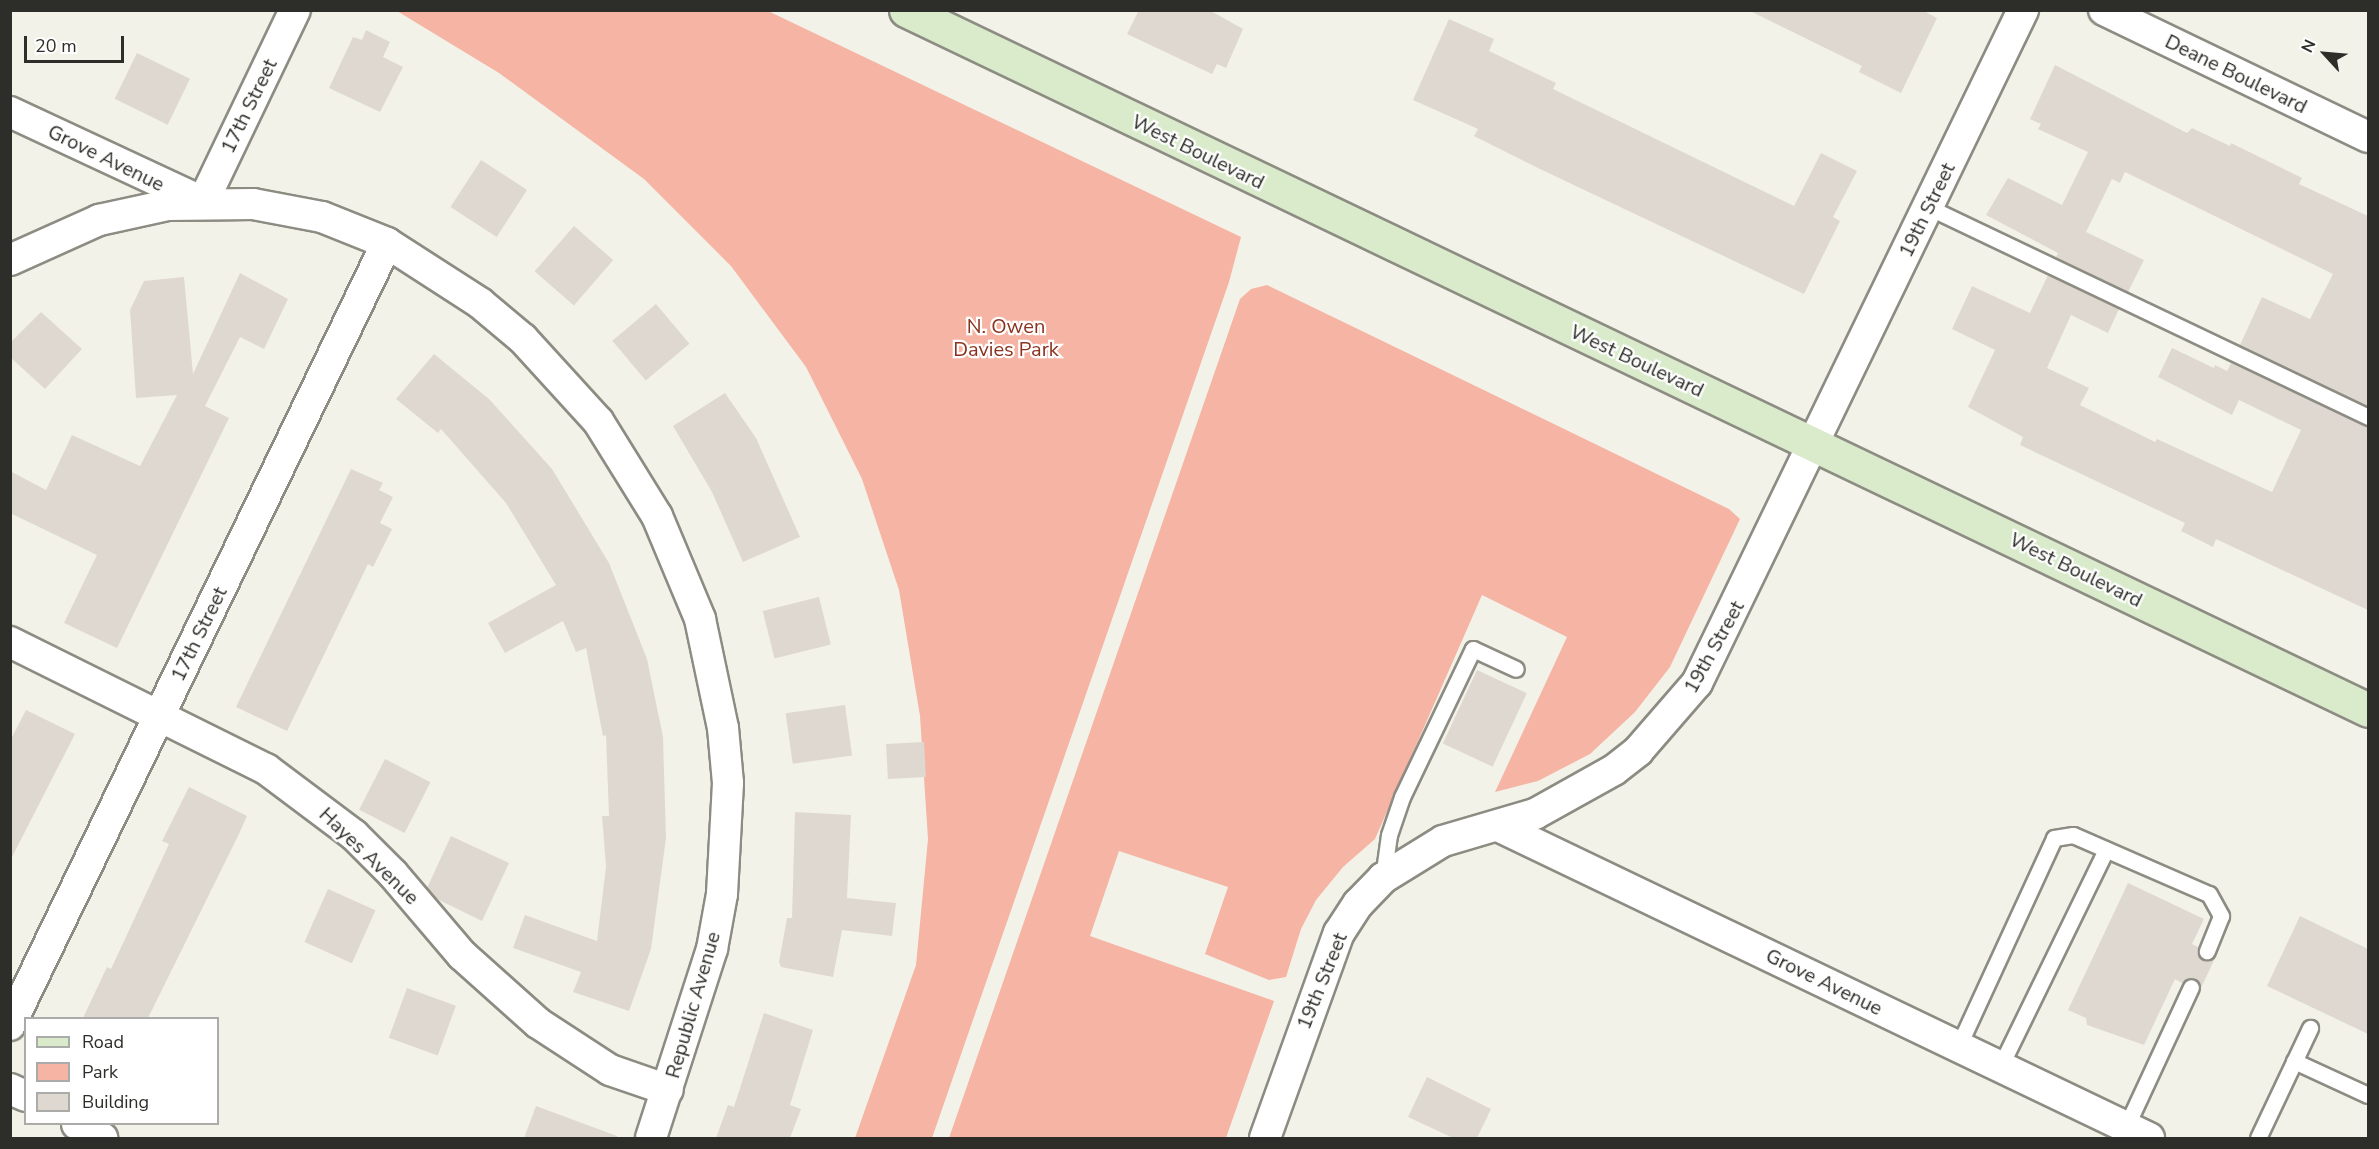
<!DOCTYPE html>
<style>
body{margin:0}
#map{position:relative;width:2379px;height:1149px;overflow:hidden;background:#f3f2e8;font-family:"Nunito Sans",sans-serif}
div>[style]{position:absolute}
.green>*{inset:0;background:#f5b4a4}
.building>*{inset:0;background:#dfd8d1;transform-origin:0 0}
.roads{filter:drop-shadow(2px 0 #8d8c83) drop-shadow(-2px 0 #8d8c83) drop-shadow(0 2px #8d8c83) drop-shadow(0 -2px #8d8c83)}
.lane>*{height:15px;margin:-7.5px;padding:0 7.5px;transform-origin:7.5px;border-radius:7.5px;background:#fff}
.street>*{height:30px;margin:-15px;padding:0 15px;transform-origin:15px;border-radius:15px;background:#fff}
.secondary>*{height:33px;margin:-16.5px;padding:0 16.5px;transform-origin:16.5px;border-radius:16.5px;background:#d9ebcb}
span{translate:-50% -50%;white-space:nowrap;text-align:center;line-height:1.15;-webkit-text-stroke:4.5px #fff;paint-order:stroke}
.street-label{font-size:20px;color:#2d2d29}
.park-label{font-size:20px;color:#8a321e}
.frame{position:absolute;inset:0;border:12px solid #2d2d29;pointer-events:none}
.legend{position:absolute;left:24px;top:1017px;width:195px;height:108px;box-sizing:border-box;background:#fff;border:2px solid #ababa9;margin:0;padding:8px 10px;list-style:none;font-size:18px;color:#2d2d29}
.legend li{display:flex;align-items:center;gap:12px;height:30px}
.legend b{width:30px;border:2px solid #ababa9}
.north{position:absolute;left:2295px;top:24px;width:60px;height:60px;-webkit-text-stroke:4px #fff;paint-order:stroke;rotate:296deg;font-size:16px;font-weight:700;line-height:24px;text-align:center;color:#2d2d29}
.north::after{content:'';display:block;margin:auto;width:21px;height:27px;background:#2d2d29;clip-path:polygon(50% 0,100% 100%,50% 72%,0 100%)}
.scale{position:absolute;left:24px;top:36px;width:100px;height:27px;box-sizing:border-box;border:3px solid #2d2d29;border-top:0;padding-left:8px;font-size:18px;line-height:21px;white-space:nowrap;color:#2d2d29;-webkit-text-stroke:4px #fff;paint-order:stroke}
</style>
<div id="map">
<div class="green">
<div style="clip-path:polygon(397px 11px,768px 11px,1241px 237px,1229px 282px,932px 1138px,855px 1138px,916px 965px,928px 839px,920px 716px,899px 590px,862px 479px,806px 367px,731px 266px,644px 179px,499px 73px)"></div>
<div style="clip-path:polygon(1267px 285px,1729px 509px,1740px 519px,1670px 667px,1635px 712px,1590px 754px,1538px 781px,1495px 792px,1567px 637px,1482px 595px,1375px 839px,1343px 867px,1316px 900px,1301px 929px,1286px 977px,1269px 980px,1205px 954px,1228px 887px,1119px 851px,1090px 936px,1274px 1001px,1226px 1138px,949px 1138px,1240px 299px,1251px 289px)"></div>
</div>
<div class="building">
<div style="clip-path:polygon(1139px 10px,1209px 10px,1243px 29px,1226px 68px,1217px 64px,1212px 74px,1127px 34px)"></div>
<div style="clip-path:polygon(1748px 10px,1922px 10px,1937px 18px,1901px 93px,1859px 72px,1862px 66px)"></div>
<div style="clip-path:polygon(1449px 19px,1494px 39px,1489px 51px,1556px 83px,1553px 89px,1794px 206px,1821px 153px,1857px 171px,1833px 217px,1840px 221px,1804px 294px,1540px 169px,1474px 136px,1478px 129px,1413px 100px)"></div>
<div style="clip-path:polygon(366px 30px,390px 42px,383px 57px,403px 67px,380px 112px,329px 88px,353px 37px,362px 40px)"></div>
<div style="left:137px;top:53px;width:59px;height:51px;rotate:26deg"></div>
<div style="clip-path:polygon(2055px 65px,2187px 133px,2192px 128px,2230px 146px,2231px 143px,2302px 178px,2299px 184px,2368px 216px,2368px 406px,2240px 345px,2262px 297px,2310px 319px,2333px 274px,2125px 172px,2120px 183px,2112px 179px,2086px 232px,2144px 260px,2128px 292px,2056px 257px,2058px 253px,1986px 215px,2008px 178px,2062px 205px,2088px 152px,2038px 129px,2041px 124px,2030px 119px)"></div>
<div style="left:481px;top:160px;width:55px;height:56px;rotate:33deg"></div>
<div style="left:574px;top:226px;width:52px;height:60px;rotate:41deg"></div>
<div style="clip-path:polygon(240px 273px,288px 299px,264px 349px,240px 337px,205px 406px,229px 418px,117px 648px,64px 623px,97px 555px,10px 513px,10px 471px,46px 490px,72px 435px,140px 466px,177px 395px,136px 398px,130px 310px,144px 281px,184px 277px,193px 374px)"></div>
<div style="clip-path:polygon(2048px 275px,2119px 309px,2108px 333px,2071px 315px,2047px 368px,2089px 388px,2080px 405px,2155px 442px,2157px 439px,2272px 492px,2301px 430px,2239px 400px,2232px 415px,2158px 377px,2172px 348px,2214px 368px,2215px 365px,2227px 371px,2231px 363px,2368px 427px,2368px 610px,2216px 539px,2213px 547px,2181px 531px,2185px 523px,2020px 445px,2023px 437px,1968px 407px,1995px 350px,1952px 329px,1972px 286px,2030px 313px)"></div>
<div style="left:656px;top:304px;width:52px;height:57px;rotate:50deg"></div>
<div style="clip-path:polygon(41px 312px,82px 349px,45px 389px,10px 357px,10px 343px)"></div>
<div style="clip-path:polygon(434px 354px,489px 399px,552px 469px,609px 563px,647px 659px,663px 737px,666px 838px,651px 949px,629px 1011px,573px 992px,581px 972px,513px 948px,525px 915px,597px 941px,606px 867px,602px 816px,609px 816px,606px 735px,603px 736px,586px 648px,576px 652px,563px 621px,505px 653px,488px 623px,556px 585px,506px 503px,441px 429px,438px 433px,396px 399px)"></div>
<div style="clip-path:polygon(725px 393px,756px 438px,800px 537px,743px 562px,712px 492px,673px 426px)"></div>
<div style="clip-path:polygon(351px 469px,383px 483px,379px 490px,393px 497px,380px 523px,392px 529px,373px 567px,368px 564px,287px 731px,236px 707px)"></div>
<div style="left:819px;top:597px;width:49px;height:58px;rotate:76deg"></div>
<div style="left:1477px;top:670px;width:55px;height:81px;rotate:25deg"></div>
<div style="left:845px;top:705px;width:51px;height:60px;rotate:82deg"></div>
<div style="clip-path:polygon(26px 710px,75px 734px,10px 861px,10px 741px)"></div>
<div style="left:924px;top:742px;width:35px;height:38px;rotate:87deg"></div>
<div style="left:385px;top:759px;width:51px;height:57px;rotate:27deg"></div>
<div style="clip-path:polygon(189px 787px,247px 816px,238px 836px,148px 1018px,83px 1018px,107px 967px,111px 969px,169px 844px,162px 841px)"></div>
<div style="clip-path:polygon(795px 812px,851px 815px,847px 898px,896px 903px,892px 936px,842px 930px,833px 977px,781px 967px,779px 962px,787px 918px,792px 918px)"></div>
<div style="clip-path:polygon(451px 836px,509px 863px,482px 921px,437px 899px,427px 888px)"></div>
<div style="clip-path:polygon(2128px 883px,2204px 919px,2192px 944px,2198px 947px,2203px 960px,2216px 956px,2200px 990px,2195px 978px,2182px 983px,2175px 979px,2144px 1045px,2087px 1025px,2086px 1018px,2068px 1010px)"></div>
<div style="left:328px;top:889px;width:52px;height:58px;rotate:24deg"></div>
<div style="clip-path:polygon(2300px 916px,2368px 949px,2368px 1034px,2267px 986px)"></div>
<div style="left:407px;top:988px;width:52px;height:53px;rotate:20deg"></div>
<div style="clip-path:polygon(764px 1013px,813px 1030px,790px 1105px,801px 1109px,790px 1138px,716px 1138px,728px 1105px,734px 1107px)"></div>
<div style="clip-path:polygon(1427px 1077px,1491px 1109px,1477px 1138px,1453px 1138px,1408px 1117px)"></div>
<div style="clip-path:polygon(536px 1106px,617px 1136px,617px 1138px,524px 1138px)"></div>
</div>
<div class="roads">
<div class="lane">
<div style="left:1928px;top:207px;width:488px;rotate:25.5deg"></div>
<div style="left:1383px;top:878px;width:43px;rotate:-82.1deg"></div>
<div style="left:1389px;top:835px;width:40px;rotate:-71.1deg"></div>
<div style="left:1402px;top:797px;width:164px;rotate:-64.4deg"></div>
<div style="left:1473px;top:649px;width:47px;rotate:24.9deg"></div>
<div style="left:1958px;top:1047px;width:230px;rotate:-65.3deg"></div>
<div style="left:2054px;top:838px;width:19px;rotate:-9deg"></div>
<div style="left:2073px;top:835px;width:148px;rotate:23.5deg"></div>
<div style="left:2209px;top:894px;width:25px;rotate:61deg"></div>
<div style="left:2221px;top:916px;width:38px;rotate:112deg"></div>
<div style="left:2294px;top:1061px;width:81px;rotate:24.7deg"></div>
<div style="left:2000px;top:1067px;width:242px;rotate:-64deg"></div>
<div style="left:2126px;top:1127px;width:154px;rotate:-65.1deg"></div>
<div style="left:2258px;top:1138px;width:122px;rotate:-64.7deg"></div>
</div>
<div class="street">
<div style="left:2104px;top:10px;width:293px;rotate:25.7deg"></div>
<div style="left:10px;top:112px;width:213px;rotate:25deg"></div>
<div style="left:203px;top:202px;width:213px;rotate:-64.4deg"></div>
<div style="left:10px;top:260px;width:98px;rotate:-24.2deg"></div>
<div style="left:99px;top:220px;width:71px;rotate:-12.3deg"></div>
<div style="left:168px;top:205px;width:85px;rotate:-0.7deg"></div>
<div style="left:253px;top:204px;width:70px;rotate:10.7deg"></div>
<div style="left:322px;top:217px;width:70px;rotate:21.8deg"></div>
<div style="left:387px;top:243px;width:111px;rotate:32.8deg"></div>
<div style="left:480px;top:303px;width:56px;rotate:39.9deg"></div>
<div style="left:523px;top:339px;width:111px;rotate:47.6deg"></div>
<div style="left:598px;top:421px;width:112px;rotate:58.2deg"></div>
<div style="left:657px;top:516px;width:112px;rotate:67.3deg"></div>
<div style="left:700px;top:619px;width:111px;rotate:78.1deg"></div>
<div style="left:723px;top:728px;width:55px;rotate:84.8deg"></div>
<div style="left:728px;top:783px;width:111px;rotate:93.1deg"></div>
<div style="left:722px;top:894px;width:56px;rotate:100.3deg"></div>
<div style="left:712px;top:949px;width:199px;rotate:107.9deg"></div>
<div style="left:10px;top:642px;width:286px;rotate:26.4deg"></div>
<div style="left:266px;top:769px;width:110px;rotate:36.9deg"></div>
<div style="left:354px;top:835px;width:55px;rotate:45deg"></div>
<div style="left:393px;top:874px;width:106px;rotate:49.6deg"></div>
<div style="left:462px;top:955px;width:102px;rotate:41.8deg"></div>
<div style="left:538px;top:1023px;width:86px;rotate:33.1deg"></div>
<div style="left:610px;top:1070px;width:61px;rotate:19deg"></div>
<div style="left:1498px;top:826px;width:722px;rotate:25.61deg"></div>
<div style="left:10px;top:1025px;width:868px;rotate:-64.26deg"></div>
<div style="left:10px;top:1089px;width:17px;rotate:24deg"></div>
<div style="left:77px;top:1124px;width:29px;rotate:29deg"></div>
<div style="left:1265px;top:1138px;width:218px;rotate:-70.2deg"></div>
<div style="left:1339px;top:933px;width:35px;rotate:-57deg"></div>
<div style="left:1358px;top:904px;width:36px;rotate:-46deg"></div>
<div style="left:1383px;top:878px;width:70px;rotate:-31.7deg"></div>
<div style="left:1443px;top:841px;width:96px;rotate:-16.4deg"></div>
<div style="left:1535px;top:814px;width:90px;rotate:-29.1deg"></div>
<div style="left:1614px;top:770px;width:31px;rotate:-38deg"></div>
<div style="left:1638px;top:751px;width:90px;rotate:-49.1deg"></div>
<div style="left:1697px;top:683px;width:748px;rotate:-64.15deg"></div>
</div>
<div class="secondary">
<div style="left:906px;top:10px;width:1621px;rotate:25.58deg"></div>
</div>
</div>
<div class="street-label">
<span style="left:2236px;top:74px;rotate:26deg">Deane Boulevard</span>
<span style="left:249px;top:106px;rotate:-64deg">17th Street</span>
<span style="left:1198px;top:152px;rotate:26deg">West Boulevard</span>
<span style="left:106px;top:158px;rotate:26deg">Grove Avenue</span>
<span style="left:1927px;top:210px;rotate:-64deg">19th Street</span>
<span style="left:1637px;top:361px;rotate:25deg">West Boulevard</span>
<span style="left:2076px;top:570px;rotate:26deg">West Boulevard</span>
<span style="left:199px;top:634px;rotate:-64deg">17th Street</span>
<span style="left:1714px;top:647px;rotate:-61deg">19th Street</span>
<span style="left:369px;top:856px;rotate:44deg">Hayes Avenue</span>
<span style="left:1322px;top:981px;rotate:-68deg">19th Street</span>
<span style="left:1824px;top:982px;rotate:26deg">Grove Avenue</span>
<span style="left:693px;top:1005px;rotate:-74deg">Republic Avenue</span>
</div>
<div class="park-label">
<span style="left:1006px;top:338px">N. Owen<br>Davies Park</span>
</div>
<div class="frame"></div>
<ul class="legend">
<li><b style="height:8px;background:#d9ebcb"></b>Road</li>
<li><b style="height:16px;background:#f5b4a4"></b>Park</li>
<li><b style="height:16px;background:#dfd8d1"></b>Building</li>
</ul>
<div class="north">N</div>
<div class="scale">20 m</div>
</div>
